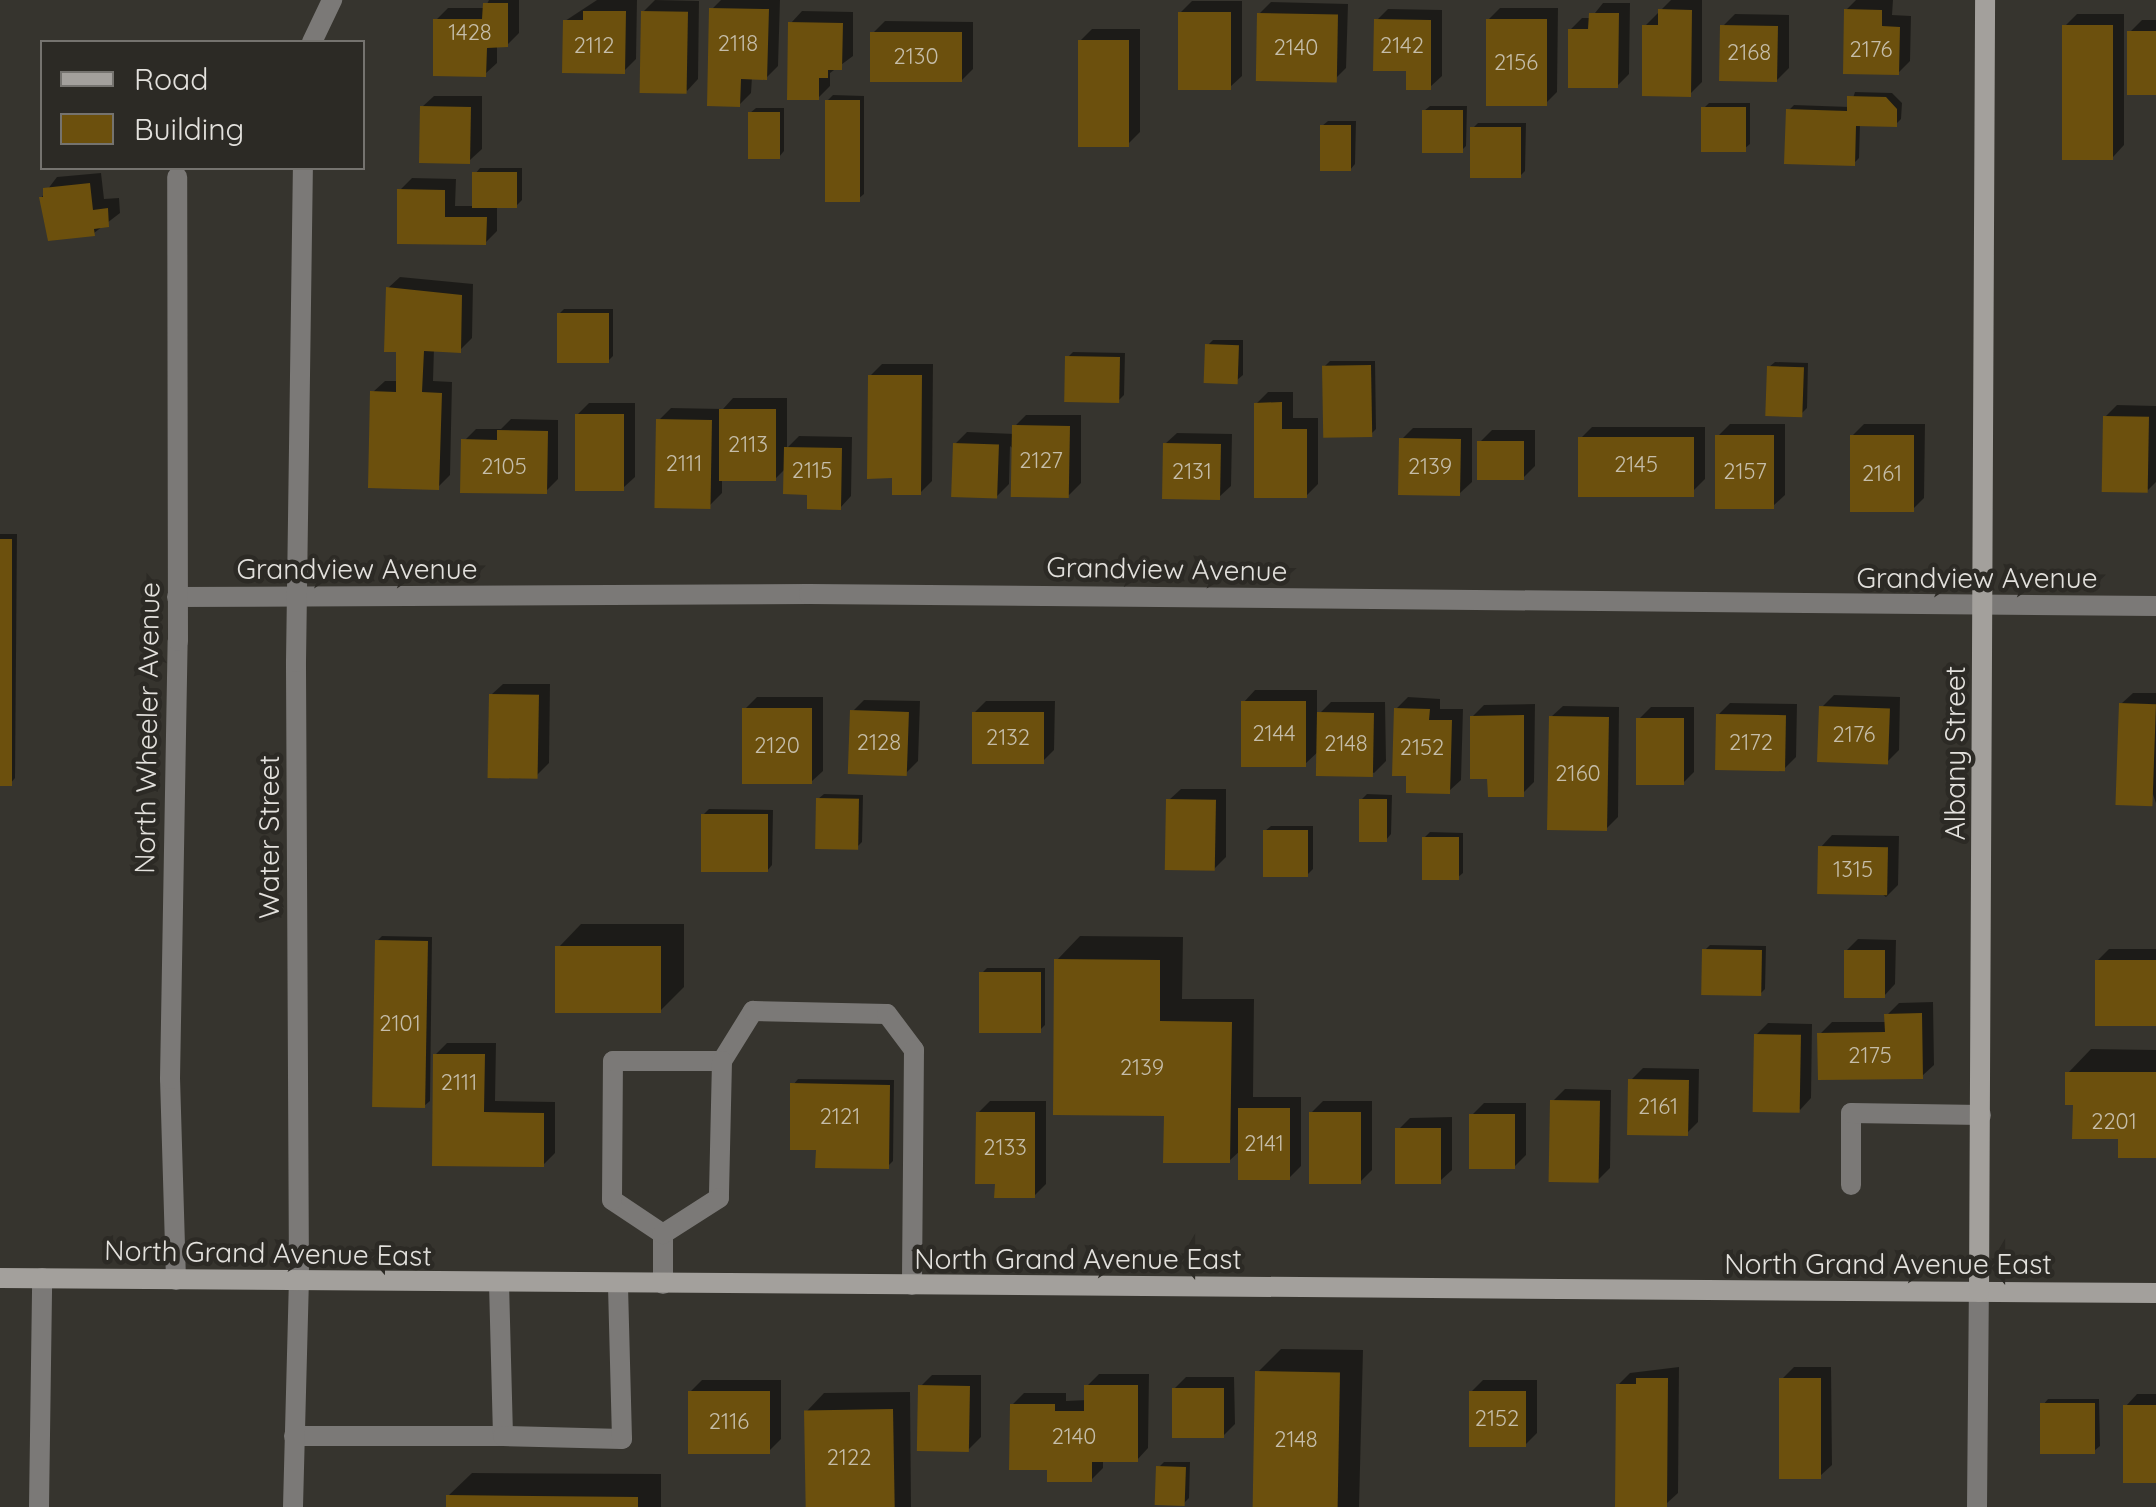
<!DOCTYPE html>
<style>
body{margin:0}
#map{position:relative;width:2156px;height:1507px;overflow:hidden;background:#36342e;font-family:Quicksand,sans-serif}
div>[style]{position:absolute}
.shadow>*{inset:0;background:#0007}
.building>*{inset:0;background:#6c500d;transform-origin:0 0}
.lane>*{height:20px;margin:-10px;padding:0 10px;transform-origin:10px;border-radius:10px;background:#7b7977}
.street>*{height:20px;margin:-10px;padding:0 10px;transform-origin:10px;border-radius:10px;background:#7b7977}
.secondary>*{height:20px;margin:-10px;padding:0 10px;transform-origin:10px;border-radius:10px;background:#a3a09c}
span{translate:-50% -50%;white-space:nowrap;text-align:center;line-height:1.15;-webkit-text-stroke:9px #2c2a25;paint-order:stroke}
.number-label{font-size:22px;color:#c5bda9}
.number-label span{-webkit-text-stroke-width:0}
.street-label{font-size:28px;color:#e3e1dd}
.legend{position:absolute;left:40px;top:40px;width:325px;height:130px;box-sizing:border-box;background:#2c2a25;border:2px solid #75736f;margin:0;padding:12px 18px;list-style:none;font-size:30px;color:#e3e1dd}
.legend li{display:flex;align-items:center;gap:20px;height:50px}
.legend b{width:50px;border:2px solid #75736f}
</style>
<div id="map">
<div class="shadow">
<div style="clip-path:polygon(489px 0,519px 0,519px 33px,507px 45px,497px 45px,497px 63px,485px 74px,436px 20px,448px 8px,485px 8px)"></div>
<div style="clip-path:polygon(597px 0,637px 0,636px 59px,624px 71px,565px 21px)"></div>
<div style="clip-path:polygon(655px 0,699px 1px,698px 79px,687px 91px,643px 12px)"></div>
<div style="clip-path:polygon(721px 0,780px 0,778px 66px,766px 78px,752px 77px,751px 93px,739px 105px,712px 9px)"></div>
<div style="clip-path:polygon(1671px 0,1702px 0,1702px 82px,1690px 94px,1645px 26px)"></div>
<div style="clip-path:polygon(1856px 0,1893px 0,1892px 15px,1911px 16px,1910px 61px,1898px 73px,1846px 10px)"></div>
<div style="clip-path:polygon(1192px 1px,1242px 1px,1242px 76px,1230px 87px,1180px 13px)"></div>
<div style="clip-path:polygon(1271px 2px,1348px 4px,1346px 68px,1334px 80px,1259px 14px)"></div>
<div style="clip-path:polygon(1603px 3px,1630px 3px,1629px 74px,1617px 86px,1570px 30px,1582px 18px,1591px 18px)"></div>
<div style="clip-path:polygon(1500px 8px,1558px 8px,1557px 92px,1545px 104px,1488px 20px)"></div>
<div style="clip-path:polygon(1388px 9px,1442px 10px,1442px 76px,1430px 87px,1408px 68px,1376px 21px)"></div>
<div style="clip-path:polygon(802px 11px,853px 12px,853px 56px,830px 73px,830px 86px,818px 98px,791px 23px)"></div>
<div style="clip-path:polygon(1735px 14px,1789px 15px,1789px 68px,1777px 80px,1723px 26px)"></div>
<div style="clip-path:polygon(2077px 14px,2124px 14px,2124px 145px,2113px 157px,2065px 26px)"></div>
<div style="clip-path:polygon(2142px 20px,2156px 20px,2156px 93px,2130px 32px)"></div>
<div style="clip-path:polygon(885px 21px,973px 22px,973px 69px,961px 81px,873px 33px)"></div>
<div style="clip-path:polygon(1092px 29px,1140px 29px,1140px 132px,1128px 144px,1080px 41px)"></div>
<div style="clip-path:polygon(1855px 92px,1892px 93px,1902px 103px,1901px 119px,1896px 124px,1860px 124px,1859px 158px,1854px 163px,1789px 110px,1794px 105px,1850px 107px)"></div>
<div style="clip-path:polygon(833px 95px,864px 96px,864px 194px,858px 199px,827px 101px)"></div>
<div style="clip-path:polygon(434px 96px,482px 96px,482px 149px,470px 160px,422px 107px)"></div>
<div style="clip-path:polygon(1709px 103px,1750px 103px,1750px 144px,1744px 149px,1704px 108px)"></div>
<div style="clip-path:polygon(1430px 106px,1467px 106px,1466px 146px,1461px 151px,1424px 111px)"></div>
<div style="clip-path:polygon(756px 108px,784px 108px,784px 151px,779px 157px,750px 113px)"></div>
<div style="clip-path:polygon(1328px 121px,1356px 121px,1355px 164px,1350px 170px,1322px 126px)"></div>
<div style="clip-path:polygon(1478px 123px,1526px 123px,1525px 171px,1520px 176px,1473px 128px)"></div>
<div style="clip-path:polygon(480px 168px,522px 168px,522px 200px,516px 206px,497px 206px,497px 231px,485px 243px,400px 190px,412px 178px,456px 179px,455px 206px,475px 206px,475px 174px)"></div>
<div style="clip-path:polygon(101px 173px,104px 199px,119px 198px,120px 213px,94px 233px,41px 198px,57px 177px)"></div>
<div style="clip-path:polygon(400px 277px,473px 284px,472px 338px,460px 350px,434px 349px,433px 381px,452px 382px,450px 475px,438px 487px,373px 392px,385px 381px,398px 381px,399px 350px,388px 288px)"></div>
<div style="clip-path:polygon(564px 309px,613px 309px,613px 356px,608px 361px,559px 314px)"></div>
<div style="clip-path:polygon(1213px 340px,1243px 340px,1243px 375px,1237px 380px,1208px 345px)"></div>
<div style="clip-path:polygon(1073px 352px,1125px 353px,1124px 395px,1119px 400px,1068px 357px)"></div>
<div style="clip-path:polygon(1330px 361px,1375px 361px,1376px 429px,1371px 434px,1324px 367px)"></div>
<div style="clip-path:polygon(1775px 362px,1808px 363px,1807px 408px,1801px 414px,1769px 367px)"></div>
<div style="clip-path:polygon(882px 364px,933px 364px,932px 481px,920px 493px,870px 376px)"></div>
<div style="clip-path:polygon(1268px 392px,1293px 392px,1293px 418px,1318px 418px,1318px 484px,1306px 496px,1256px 404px)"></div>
<div style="clip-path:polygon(733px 398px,787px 398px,787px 448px,799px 436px,852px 437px,851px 496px,840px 508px,810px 492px,786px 468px,775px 479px,722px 478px,722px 493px,710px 505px,659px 420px,671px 408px,723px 409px)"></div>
<div style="clip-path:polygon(589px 403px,635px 403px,635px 477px,623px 488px,577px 415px)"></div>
<div style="clip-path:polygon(2117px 405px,2156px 406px,2156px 482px,2148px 490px,2105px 417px)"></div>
<div style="clip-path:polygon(1026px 415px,1081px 415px,1081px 483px,1069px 495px,1010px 446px,1009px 484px,997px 496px,955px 444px,967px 432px,1015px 434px,1015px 426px)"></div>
<div style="clip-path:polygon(511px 419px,558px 420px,558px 479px,546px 491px,464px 441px,476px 429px,501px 429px)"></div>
<div style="clip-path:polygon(1730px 424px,1785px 424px,1785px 495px,1773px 506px,1718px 436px)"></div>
<div style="clip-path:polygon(1864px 424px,1925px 424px,1924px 498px,1912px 510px,1852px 436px)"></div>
<div style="clip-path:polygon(1592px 427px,1705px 427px,1705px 479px,1693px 491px,1581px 438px)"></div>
<div style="clip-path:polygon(1413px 428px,1472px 428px,1472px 482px,1460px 493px,1401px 440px)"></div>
<div style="clip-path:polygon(1492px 430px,1535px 430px,1535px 466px,1523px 478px,1480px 442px)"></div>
<div style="clip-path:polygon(1177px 433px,1232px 434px,1231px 486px,1219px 497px,1165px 444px)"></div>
<div style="clip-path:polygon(0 534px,17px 534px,15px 778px,10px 784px,0 784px)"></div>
<div style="clip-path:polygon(503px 684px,550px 684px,549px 763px,537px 775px,491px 695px)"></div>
<div style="clip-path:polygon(1255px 690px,1317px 690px,1317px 716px,1331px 702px,1385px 702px,1386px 761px,1374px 773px,1320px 750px,1305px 764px,1244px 702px)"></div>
<div style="clip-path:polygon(2133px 693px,2156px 693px,2156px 803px,2121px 704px)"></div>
<div style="clip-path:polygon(1834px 695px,1900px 697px,1899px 750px,1887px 762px,1822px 707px)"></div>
<div style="clip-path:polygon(757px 697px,823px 697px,823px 771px,811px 782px,745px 709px)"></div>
<div style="clip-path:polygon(1408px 697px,1440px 699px,1440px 709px,1463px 709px,1461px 780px,1449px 791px,1396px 709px)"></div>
<div style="clip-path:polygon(864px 700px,920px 701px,918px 761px,906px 773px,852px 712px)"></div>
<div style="clip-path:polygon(986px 701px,1055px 701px,1054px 750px,1043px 761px,974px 713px)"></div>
<div style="clip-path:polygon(1730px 703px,1797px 704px,1796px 757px,1784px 769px,1718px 715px)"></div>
<div style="clip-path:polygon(1535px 704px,1534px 782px,1522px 794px,1490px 776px,1472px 717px,1484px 705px)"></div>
<div style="clip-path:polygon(1563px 706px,1619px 707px,1618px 817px,1606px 829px,1551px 717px)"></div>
<div style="clip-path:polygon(1651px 707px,1694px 707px,1694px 772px,1682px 784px,1639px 719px)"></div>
<div style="clip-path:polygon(1181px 789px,1226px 789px,1226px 857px,1214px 869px,1169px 800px)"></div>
<div style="clip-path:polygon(824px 794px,863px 795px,862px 842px,857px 847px,818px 799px)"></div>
<div style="clip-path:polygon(1367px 794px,1392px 795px,1391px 834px,1386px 840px,1361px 800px)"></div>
<div style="clip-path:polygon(709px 809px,773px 810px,772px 865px,767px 871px,703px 815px)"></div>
<div style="clip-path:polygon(1271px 826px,1313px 826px,1313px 869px,1308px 874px,1265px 831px)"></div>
<div style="clip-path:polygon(1430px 832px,1463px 833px,1463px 873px,1457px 878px,1424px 838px)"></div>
<div style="clip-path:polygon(1832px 835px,1899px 836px,1898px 885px,1886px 897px,1821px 847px)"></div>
<div style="clip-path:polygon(581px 924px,684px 924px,684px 987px,660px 1011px,558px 948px)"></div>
<div style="clip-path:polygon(382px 936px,432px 937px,430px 1101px,424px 1106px,377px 941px)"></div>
<div style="clip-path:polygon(1080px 936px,1183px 937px,1182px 999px,1254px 999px,1253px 1097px,1301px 1097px,1301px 1166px,1289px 1178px,1241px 1150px,1229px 1161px,1166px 1114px,1057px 960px)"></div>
<div style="clip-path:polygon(1858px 939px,1896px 940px,1895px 984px,1884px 996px,1846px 951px)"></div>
<div style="clip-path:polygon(1710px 945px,1766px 946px,1765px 989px,1760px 994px,1705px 950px)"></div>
<div style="clip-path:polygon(2109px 949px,2156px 949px,2156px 1024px,2097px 961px)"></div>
<div style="clip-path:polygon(987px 968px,1045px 968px,1045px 1025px,1040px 1030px,981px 974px)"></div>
<div style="clip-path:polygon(1933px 1002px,1934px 1065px,1922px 1076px,1820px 1034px,1832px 1022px,1887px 1022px,1887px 1015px,1899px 1003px)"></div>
<div style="clip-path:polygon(1768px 1023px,1812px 1024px,1811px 1098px,1800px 1110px,1756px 1035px)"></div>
<div style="clip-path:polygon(447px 1043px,496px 1043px,495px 1101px,555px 1102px,555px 1153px,543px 1165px,434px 1164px,434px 1056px)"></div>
<div style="clip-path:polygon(2091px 1049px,2156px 1050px,2156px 1156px,2121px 1137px,2076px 1103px,2068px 1073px)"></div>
<div style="clip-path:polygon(1643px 1068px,1699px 1069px,1698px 1122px,1687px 1133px,1631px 1080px)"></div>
<div style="clip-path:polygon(798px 1079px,894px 1080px,893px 1161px,888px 1166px,793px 1085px)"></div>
<div style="clip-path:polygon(1565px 1089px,1611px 1090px,1610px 1168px,1598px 1180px,1553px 1101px)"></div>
<div style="clip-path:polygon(990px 1101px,1046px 1101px,1046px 1184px,1034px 1196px,997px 1182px,978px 1113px)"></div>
<div style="clip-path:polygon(1323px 1101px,1372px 1101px,1372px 1170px,1360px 1182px,1311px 1113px)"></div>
<div style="clip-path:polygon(1484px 1103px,1526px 1103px,1526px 1155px,1514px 1167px,1472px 1115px)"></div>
<div style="clip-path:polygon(1452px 1117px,1452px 1170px,1440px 1181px,1398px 1130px,1410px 1118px)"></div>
<div style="clip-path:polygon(1281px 1349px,1363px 1350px,1359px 1507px,1255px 1507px,1258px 1372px)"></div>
<div style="clip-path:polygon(1679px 1367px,1678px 1493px,1666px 1504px,1617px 1507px,1618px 1385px,1630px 1373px)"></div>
<div style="clip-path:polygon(1794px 1367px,1831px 1367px,1832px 1465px,1820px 1476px,1782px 1379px)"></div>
<div style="clip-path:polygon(1099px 1374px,1149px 1374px,1148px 1448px,1137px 1460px,1103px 1460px,1103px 1468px,1091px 1480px,1049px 1467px,1012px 1405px,1024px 1393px,1066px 1393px,1066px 1401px,1087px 1400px,1087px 1386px)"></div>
<div style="clip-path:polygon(932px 1375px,981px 1375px,981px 1437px,969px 1449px,921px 1386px)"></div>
<div style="clip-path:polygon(1186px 1377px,1234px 1377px,1235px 1424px,1223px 1436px,1174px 1389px)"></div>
<div style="clip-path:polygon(702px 1380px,781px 1380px,781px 1439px,769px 1451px,690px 1392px)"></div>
<div style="clip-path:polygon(1483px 1380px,1537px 1380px,1537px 1433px,1525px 1445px,1471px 1392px)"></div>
<div style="clip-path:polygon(910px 1392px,911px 1507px,808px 1507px,807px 1411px,824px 1393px)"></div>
<div style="clip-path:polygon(2137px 1394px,2156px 1394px,2156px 1481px,2126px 1406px)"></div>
<div style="clip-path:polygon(2048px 1399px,2099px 1399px,2100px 1446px,2094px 1451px,2043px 1405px)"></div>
<div style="clip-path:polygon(1164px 1462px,1190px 1462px,1189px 1498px,1184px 1503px,1159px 1467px)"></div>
<div style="clip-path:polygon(472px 1473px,661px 1474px,661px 1507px,448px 1507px,448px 1496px)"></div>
</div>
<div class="building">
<div style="clip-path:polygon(483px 3px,508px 3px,508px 47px,487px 48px,486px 77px,433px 76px,433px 19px,482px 19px)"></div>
<div style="clip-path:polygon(709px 8px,769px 9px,767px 80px,741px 79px,740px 107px,707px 106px)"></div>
<div style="clip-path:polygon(1658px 9px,1692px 10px,1691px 97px,1642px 96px,1642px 25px,1658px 25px)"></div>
<div style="clip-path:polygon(1844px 9px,1882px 10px,1882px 26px,1900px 27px,1899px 75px,1843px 74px)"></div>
<div style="clip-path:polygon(583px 11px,626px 11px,625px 74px,562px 73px,563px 20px,583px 20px)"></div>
<div style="left:641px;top:11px;width:47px;height:82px;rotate:1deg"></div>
<div style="left:1178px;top:12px;width:53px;height:78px"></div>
<div style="left:1257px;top:13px;width:81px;height:68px;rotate:1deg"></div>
<div style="clip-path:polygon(1589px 13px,1619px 13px,1618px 88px,1568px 88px,1568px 29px,1588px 29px)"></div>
<div style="clip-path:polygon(1374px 19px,1431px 20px,1431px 90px,1406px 90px,1406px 71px,1373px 71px)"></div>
<div style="left:1486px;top:19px;width:61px;height:87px"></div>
<div style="clip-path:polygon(788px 22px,843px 23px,842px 70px,828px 70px,828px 78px,819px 78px,819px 100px,787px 100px)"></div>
<div style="left:1720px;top:25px;width:58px;height:56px;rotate:1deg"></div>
<div style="left:2062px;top:25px;width:51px;height:135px"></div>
<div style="left:2127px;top:31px;width:29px;height:64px"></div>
<div style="left:870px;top:32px;width:92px;height:50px"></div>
<div style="left:1078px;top:40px;width:51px;height:107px"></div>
<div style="clip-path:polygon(1847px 96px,1886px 97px,1897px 109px,1897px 127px,1856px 126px,1855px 166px,1784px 164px,1786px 109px,1847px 111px)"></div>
<div style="left:825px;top:100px;width:35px;height:102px"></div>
<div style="left:420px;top:106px;width:51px;height:57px;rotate:1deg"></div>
<div style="left:1701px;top:107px;width:45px;height:45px"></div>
<div style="left:1422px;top:110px;width:41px;height:43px"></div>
<div style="left:748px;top:112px;width:32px;height:47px"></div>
<div style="left:1320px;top:125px;width:31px;height:46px"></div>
<div style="left:1470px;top:127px;width:51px;height:51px"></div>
<div style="left:517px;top:172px;width:36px;height:45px;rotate:90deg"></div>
<div style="clip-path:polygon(90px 183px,93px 210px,108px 208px,109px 227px,94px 229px,95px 236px,48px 241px,39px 197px,43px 197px,43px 188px)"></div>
<div style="clip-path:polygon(397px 189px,445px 190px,445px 217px,487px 217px,486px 245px,397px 244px)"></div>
<div style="clip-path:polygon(386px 287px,462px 295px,461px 353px,424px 351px,422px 392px,442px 393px,439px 490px,368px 488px,370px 391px,396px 392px,396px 352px,384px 352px)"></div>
<div style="left:557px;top:313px;width:52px;height:50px"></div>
<div style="left:1205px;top:344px;width:34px;height:39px;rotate:2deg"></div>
<div style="left:1065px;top:356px;width:55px;height:46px;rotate:1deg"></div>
<div style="left:1371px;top:365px;width:72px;height:49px;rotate:89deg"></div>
<div style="left:1767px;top:366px;width:37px;height:50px;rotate:2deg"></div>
<div style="clip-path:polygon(868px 375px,922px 375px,921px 495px,892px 495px,892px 478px,867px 479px)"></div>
<div style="clip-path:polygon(1282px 402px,1282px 429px,1307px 429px,1307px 498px,1254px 498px,1254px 403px)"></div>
<div style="left:719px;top:409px;width:57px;height:72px"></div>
<div style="left:575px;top:414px;width:49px;height:77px"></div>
<div style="left:2103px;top:416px;width:46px;height:76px;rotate:1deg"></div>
<div style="left:656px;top:419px;width:56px;height:89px;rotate:1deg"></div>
<div style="left:1012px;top:425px;width:58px;height:72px;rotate:1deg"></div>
<div style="clip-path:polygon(497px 430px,548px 431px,547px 494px,460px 493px,461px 439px,497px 440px)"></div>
<div style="left:1715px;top:435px;width:59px;height:74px"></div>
<div style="left:1850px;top:435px;width:64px;height:77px"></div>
<div style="left:1578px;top:437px;width:116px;height:60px"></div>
<div style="left:1399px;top:438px;width:62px;height:57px;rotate:1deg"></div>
<div style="left:1477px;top:441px;width:47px;height:39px"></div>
<div style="left:953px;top:443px;width:46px;height:54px;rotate:2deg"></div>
<div style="left:1163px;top:443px;width:58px;height:56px;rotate:1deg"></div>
<div style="clip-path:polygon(784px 447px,842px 448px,841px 510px,807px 509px,807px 495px,783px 494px)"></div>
<div style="left:0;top:539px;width:12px;height:247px"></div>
<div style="left:489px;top:694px;width:50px;height:84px;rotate:1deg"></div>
<div style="left:1241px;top:701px;width:65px;height:66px"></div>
<div style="left:2119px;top:703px;width:37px;height:102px;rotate:2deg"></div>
<div style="left:1819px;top:706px;width:71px;height:56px;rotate:2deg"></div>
<div style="left:742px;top:708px;width:70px;height:76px"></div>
<div style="clip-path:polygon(1394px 708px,1430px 709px,1429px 720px,1452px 720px,1450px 794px,1406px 793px,1406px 776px,1392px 776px)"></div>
<div style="left:850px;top:710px;width:59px;height:64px;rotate:2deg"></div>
<div style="left:972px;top:712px;width:72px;height:52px"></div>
<div style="left:1317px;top:712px;width:57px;height:64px;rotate:1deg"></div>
<div style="left:1716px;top:714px;width:70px;height:56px;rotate:1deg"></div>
<div style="clip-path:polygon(1524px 715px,1524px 797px,1488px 797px,1487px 779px,1470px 779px,1470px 716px)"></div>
<div style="left:1549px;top:716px;width:60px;height:114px;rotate:1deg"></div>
<div style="left:1636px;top:718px;width:48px;height:67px"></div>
<div style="left:816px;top:798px;width:43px;height:51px;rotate:1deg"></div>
<div style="left:1166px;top:799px;width:50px;height:71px;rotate:1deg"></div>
<div style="left:1359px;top:799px;width:28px;height:43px"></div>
<div style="left:701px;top:814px;width:67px;height:58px"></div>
<div style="left:1263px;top:830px;width:45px;height:47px"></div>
<div style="left:1422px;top:837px;width:37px;height:43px"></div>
<div style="left:1818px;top:846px;width:70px;height:48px;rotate:1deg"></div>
<div style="left:375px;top:940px;width:53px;height:167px;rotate:1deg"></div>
<div style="left:661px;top:946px;width:67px;height:106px;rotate:90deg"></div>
<div style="left:1702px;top:949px;width:60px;height:46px;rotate:1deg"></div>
<div style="left:1844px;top:950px;width:41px;height:48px"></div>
<div style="clip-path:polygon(1054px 959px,1160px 960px,1160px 1021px,1232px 1022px,1230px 1163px,1163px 1163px,1164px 1116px,1053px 1115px)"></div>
<div style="left:2095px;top:960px;width:61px;height:66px"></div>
<div style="left:1041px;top:972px;width:61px;height:62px;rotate:90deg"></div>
<div style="clip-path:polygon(1922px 1013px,1923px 1079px,1818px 1080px,1817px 1033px,1885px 1032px,1884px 1014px)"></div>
<div style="left:1754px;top:1034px;width:47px;height:78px;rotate:1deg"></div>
<div style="clip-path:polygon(433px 1054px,485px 1054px,484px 1112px,544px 1113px,544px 1167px,432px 1166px)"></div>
<div style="clip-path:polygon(2065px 1072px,2156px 1072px,2156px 1158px,2118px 1158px,2118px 1139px,2072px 1139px,2073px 1105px,2065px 1105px)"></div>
<div style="left:1628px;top:1079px;width:61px;height:56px;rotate:1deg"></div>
<div style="clip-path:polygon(790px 1083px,890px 1085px,889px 1169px,815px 1168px,816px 1150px,790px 1150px)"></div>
<div style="left:1550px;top:1100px;width:50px;height:82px;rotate:1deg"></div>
<div style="left:1238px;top:1108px;width:52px;height:72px"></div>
<div style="clip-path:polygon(976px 1112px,1035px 1112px,1035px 1198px,994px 1198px,995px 1184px,975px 1184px)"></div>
<div style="left:1309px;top:1112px;width:52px;height:72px"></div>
<div style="left:1469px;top:1114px;width:46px;height:55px"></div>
<div style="left:1441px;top:1128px;width:56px;height:46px;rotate:90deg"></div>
<div style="left:1255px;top:1371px;width:85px;height:136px;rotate:1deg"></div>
<div style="clip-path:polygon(1636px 1378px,1668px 1378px,1667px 1507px,1615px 1507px,1616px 1384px,1636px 1384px)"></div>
<div style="left:1779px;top:1378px;width:42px;height:101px"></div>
<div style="left:918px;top:1385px;width:52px;height:66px;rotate:1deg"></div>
<div style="clip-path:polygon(1084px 1385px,1138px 1385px,1138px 1462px,1092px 1462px,1092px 1482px,1047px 1482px,1047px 1470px,1009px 1470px,1010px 1404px,1055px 1404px,1055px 1411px,1084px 1411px)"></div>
<div style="left:1172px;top:1388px;width:52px;height:50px"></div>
<div style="left:688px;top:1391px;width:82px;height:63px"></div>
<div style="left:1469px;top:1391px;width:57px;height:56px"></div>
<div style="left:2095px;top:1403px;width:51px;height:55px;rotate:90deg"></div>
<div style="left:2123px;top:1405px;width:33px;height:78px"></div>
<div style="left:893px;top:1409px;width:98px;height:89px;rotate:89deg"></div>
<div style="left:1156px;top:1466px;width:30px;height:39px;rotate:2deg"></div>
<div style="clip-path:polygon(446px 1495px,638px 1497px,638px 1507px,446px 1507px)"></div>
</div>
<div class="lane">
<div style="left:722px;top:1061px;width:59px;rotate:-58.2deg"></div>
<div style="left:753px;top:1011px;width:134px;rotate:1.3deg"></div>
<div style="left:887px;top:1014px;width:45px;rotate:53.1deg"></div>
<div style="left:914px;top:1050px;width:235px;rotate:90.5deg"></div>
<div style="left:1851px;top:1185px;width:72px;rotate:-90deg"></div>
<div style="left:1851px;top:1113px;width:130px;rotate:0.9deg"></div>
<div style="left:663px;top:1284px;width:50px;rotate:-90deg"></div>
<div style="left:663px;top:1234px;width:61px;rotate:-146.3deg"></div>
<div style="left:612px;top:1200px;width:139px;rotate:-89.6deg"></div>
<div style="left:613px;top:1061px;width:109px"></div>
<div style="left:722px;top:1061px;width:137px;rotate:91.3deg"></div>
<div style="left:719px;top:1198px;width:67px;rotate:147.3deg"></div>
<div style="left:294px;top:1436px;width:209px"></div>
<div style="left:503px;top:1436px;width:154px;rotate:-91.5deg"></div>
<div style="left:503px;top:1436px;width:119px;rotate:1.4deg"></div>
<div style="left:622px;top:1439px;width:156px;rotate:-91.5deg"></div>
</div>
<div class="street">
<div style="left:312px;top:42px;width:47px;rotate:-64.5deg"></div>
<div style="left:177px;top:597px;width:632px;rotate:-0.27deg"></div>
<div style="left:809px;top:594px;width:1347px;rotate:0.51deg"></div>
<div style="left:176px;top:1280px;width:201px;rotate:-91.7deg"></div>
<div style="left:170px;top:1079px;width:438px;rotate:-89deg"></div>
<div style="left:178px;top:641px;width:464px;rotate:-90.1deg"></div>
<div style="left:39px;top:1507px;width:229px;rotate:-89.2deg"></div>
<div style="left:293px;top:1507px;width:226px;rotate:-88.5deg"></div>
<div style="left:299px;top:1281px;width:619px;rotate:-90.28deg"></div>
<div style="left:296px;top:662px;width:494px;rotate:-89.2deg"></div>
<div style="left:1977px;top:1507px;width:215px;rotate:-89.5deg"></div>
</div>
<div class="secondary">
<div style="left:0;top:1278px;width:2156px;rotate:0.4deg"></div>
<div style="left:1979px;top:1292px;width:1292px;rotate:-89.73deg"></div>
</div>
<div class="number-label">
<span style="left:470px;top:33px">1428</span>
<span style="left:738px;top:44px">2118</span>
<span style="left:594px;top:46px">2112</span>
<span style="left:1402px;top:46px">2142</span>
<span style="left:1296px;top:48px">2140</span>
<span style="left:1871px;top:50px">2176</span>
<span style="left:1749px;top:53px">2168</span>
<span style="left:916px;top:57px">2130</span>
<span style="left:1516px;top:63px">2156</span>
<span style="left:748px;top:445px">2113</span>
<span style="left:1041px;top:461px">2127</span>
<span style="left:684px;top:464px">2111</span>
<span style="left:1636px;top:465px">2145</span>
<span style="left:504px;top:467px">2105</span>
<span style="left:1430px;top:467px">2139</span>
<span style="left:812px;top:471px">2115</span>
<span style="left:1192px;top:472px">2131</span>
<span style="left:1745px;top:472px">2157</span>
<span style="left:1882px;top:474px">2161</span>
<span style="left:1274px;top:734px">2144</span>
<span style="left:1854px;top:735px">2176</span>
<span style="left:1008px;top:738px">2132</span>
<span style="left:879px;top:743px">2128</span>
<span style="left:1751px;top:743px">2172</span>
<span style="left:1346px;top:744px">2148</span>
<span style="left:777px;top:746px">2120</span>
<span style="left:1422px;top:748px">2152</span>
<span style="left:1578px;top:774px">2160</span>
<span style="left:1853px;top:870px">1315</span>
<span style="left:400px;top:1024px">2101</span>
<span style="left:1870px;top:1056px">2175</span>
<span style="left:1142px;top:1068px">2139</span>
<span style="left:459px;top:1083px">2111</span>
<span style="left:1658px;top:1107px">2161</span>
<span style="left:840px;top:1117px">2121</span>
<span style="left:2114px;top:1122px">2201</span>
<span style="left:1264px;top:1144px">2141</span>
<span style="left:1005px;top:1148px">2133</span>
<span style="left:1497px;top:1419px">2152</span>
<span style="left:729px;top:1422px">2116</span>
<span style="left:1074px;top:1437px">2140</span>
<span style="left:1296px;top:1440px">2148</span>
<span style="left:849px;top:1458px">2122</span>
</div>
<div class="street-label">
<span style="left:357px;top:569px">Grandview Avenue</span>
<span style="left:1167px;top:569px;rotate:1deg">Grandview Avenue</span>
<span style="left:1977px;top:578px">Grandview Avenue</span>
<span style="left:147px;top:728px;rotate:-89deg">North Wheeler Avenue</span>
<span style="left:1955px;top:753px;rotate:-90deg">Albany Street</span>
<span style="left:269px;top:837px;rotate:-90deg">Water Street</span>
<span style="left:268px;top:1253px;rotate:1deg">North Grand Avenue East</span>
<span style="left:1078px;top:1259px">North Grand Avenue East</span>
<span style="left:1888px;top:1264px">North Grand Avenue East</span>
</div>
<ul class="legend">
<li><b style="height:12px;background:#a3a09c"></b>Road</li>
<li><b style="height:28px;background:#6c500d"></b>Building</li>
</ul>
</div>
